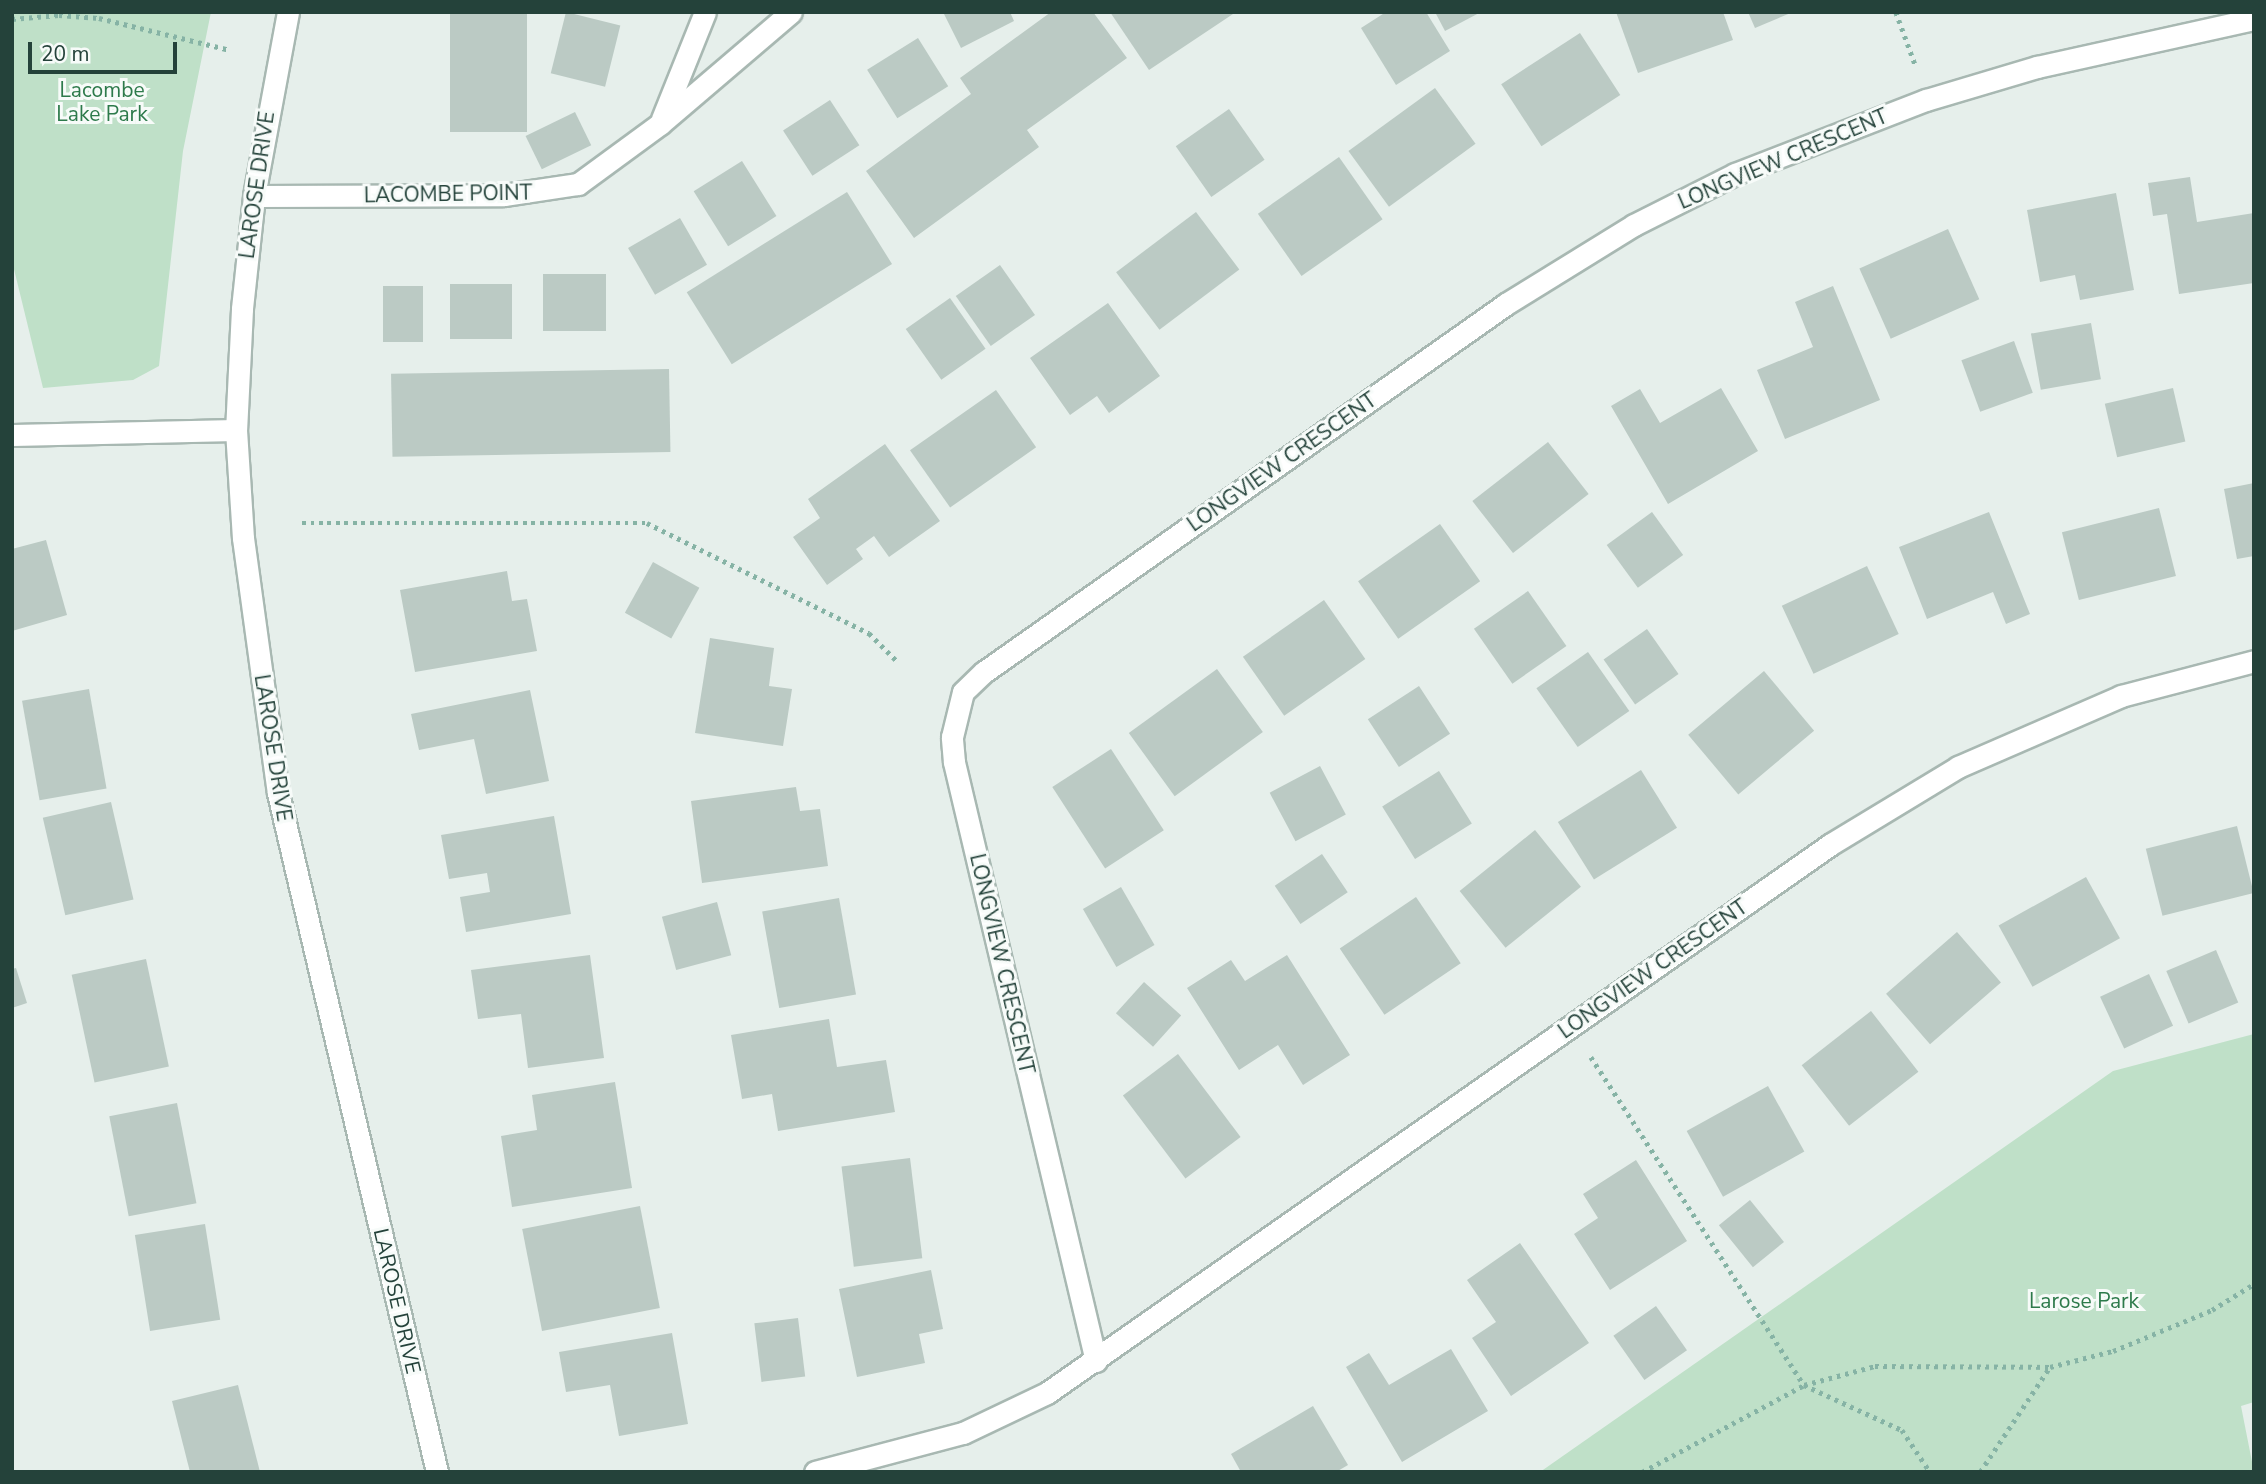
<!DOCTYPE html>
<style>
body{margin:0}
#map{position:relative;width:2266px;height:1484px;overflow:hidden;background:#e6efeb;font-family:"Nunito Sans",sans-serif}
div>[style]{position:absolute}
.green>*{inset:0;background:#bfe0c8}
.building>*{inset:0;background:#bbcac4;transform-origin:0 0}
.path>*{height:4.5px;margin-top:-2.25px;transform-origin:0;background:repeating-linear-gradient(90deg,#86b3a5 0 3.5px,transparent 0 8.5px)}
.roads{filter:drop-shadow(2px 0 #a8b8b2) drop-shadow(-2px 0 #a8b8b2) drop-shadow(0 2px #a8b8b2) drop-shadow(0 -2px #a8b8b2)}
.minor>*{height:21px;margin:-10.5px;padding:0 10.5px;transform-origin:10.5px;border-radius:10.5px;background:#fff}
span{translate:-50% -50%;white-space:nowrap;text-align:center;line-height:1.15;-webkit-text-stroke:6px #f7fbf9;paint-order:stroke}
.park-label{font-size:21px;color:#2d7a4b}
.street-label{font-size:21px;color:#24423a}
.frame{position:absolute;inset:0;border:14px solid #24423a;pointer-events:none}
.scale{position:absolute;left:28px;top:42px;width:149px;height:32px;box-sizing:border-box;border:4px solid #24423a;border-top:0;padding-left:9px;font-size:21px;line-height:24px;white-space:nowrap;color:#24423a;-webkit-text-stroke:5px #f7fbf9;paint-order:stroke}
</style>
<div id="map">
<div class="green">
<div style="clip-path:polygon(12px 12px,211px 12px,183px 151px,159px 366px,133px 380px,43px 388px,12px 261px)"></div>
<div style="clip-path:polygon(2254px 1034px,2254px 1402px,2241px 1406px,2254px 1472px,1540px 1472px,2113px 1071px)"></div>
</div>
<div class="building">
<div style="left:450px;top:12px;width:77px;height:120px"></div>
<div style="left:566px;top:12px;width:56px;height:63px;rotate:14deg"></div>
<div style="clip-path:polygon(943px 12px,1010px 12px,1014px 21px,961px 48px)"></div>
<div style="clip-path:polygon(1051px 12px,1093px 12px,1127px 58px,1027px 130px,1039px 147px,914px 238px,866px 171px,971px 94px,960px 78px)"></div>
<div style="clip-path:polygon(1110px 12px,1236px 12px,1149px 70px)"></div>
<div style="clip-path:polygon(1386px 12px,1426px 12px,1450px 51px,1396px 85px,1361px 28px)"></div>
<div style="clip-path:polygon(1435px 12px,1481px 12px,1445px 31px)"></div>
<div style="clip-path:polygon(1616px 12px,1723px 12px,1733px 40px,1638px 73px)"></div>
<div style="clip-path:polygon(1748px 12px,1793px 12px,1755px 28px)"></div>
<div style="left:1580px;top:33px;width:74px;height:94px;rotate:57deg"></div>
<div style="left:918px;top:38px;width:57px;height:60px;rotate:58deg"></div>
<div style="left:1435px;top:88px;width:69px;height:107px;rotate:54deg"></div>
<div style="left:830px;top:100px;width:54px;height:56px;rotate:57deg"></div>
<div style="left:1229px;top:109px;width:62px;height:65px;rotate:55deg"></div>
<div style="left:575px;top:112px;width:37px;height:55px;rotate:64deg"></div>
<div style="left:1339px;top:157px;width:76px;height:99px;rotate:55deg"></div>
<div style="left:742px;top:161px;width:65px;height:57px;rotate:58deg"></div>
<div style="clip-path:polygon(2190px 177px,2197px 222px,2254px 213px,2254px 283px,2179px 294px,2167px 214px,2153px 216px,2148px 183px)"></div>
<div style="left:847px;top:192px;width:85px;height:189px;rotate:58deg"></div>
<div style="clip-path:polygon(2116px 193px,2134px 290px,2080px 300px,2075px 275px,2040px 282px,2027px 210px)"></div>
<div style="left:1196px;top:212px;width:72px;height:100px;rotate:53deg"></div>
<div style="left:680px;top:218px;width:54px;height:60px;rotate:60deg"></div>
<div style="left:1948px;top:229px;width:77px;height:97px;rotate:66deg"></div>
<div style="left:1000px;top:265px;width:61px;height:54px;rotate:55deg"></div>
<div style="left:543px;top:274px;width:63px;height:57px"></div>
<div style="left:450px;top:284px;width:62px;height:55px"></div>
<div style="left:383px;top:286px;width:40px;height:56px"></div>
<div style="clip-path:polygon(1833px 286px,1880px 400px,1785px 439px,1757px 370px,1813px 347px,1795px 302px)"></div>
<div style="left:950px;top:298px;width:62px;height:54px;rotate:55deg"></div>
<div style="clip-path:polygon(1108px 303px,1160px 376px,1109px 413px,1097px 396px,1070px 415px,1030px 358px)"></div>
<div style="left:2091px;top:323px;width:57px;height:61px;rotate:80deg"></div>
<div style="left:2014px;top:341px;width:55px;height:56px;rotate:70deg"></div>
<div style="left:669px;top:369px;width:83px;height:278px;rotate:89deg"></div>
<div style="clip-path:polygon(1721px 388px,1758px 451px,1668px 504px,1611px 406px,1640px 389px,1660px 423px)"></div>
<div style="left:2173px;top:388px;width:55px;height:70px;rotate:77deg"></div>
<div style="left:996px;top:390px;width:70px;height:105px;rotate:55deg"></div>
<div style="left:1548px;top:442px;width:66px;height:96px;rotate:52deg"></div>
<div style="clip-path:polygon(885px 444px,940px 521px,889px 557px,874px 536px,856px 549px,863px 559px,827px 585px,793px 537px,820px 518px,808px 499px)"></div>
<div style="clip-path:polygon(2254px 483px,2254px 556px,2237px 559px,2224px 489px)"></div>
<div style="left:2159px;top:508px;width:70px;height:100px;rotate:76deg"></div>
<div style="left:1652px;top:512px;width:53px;height:56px;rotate:54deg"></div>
<div style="clip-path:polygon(1989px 512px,2030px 614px,2006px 624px,1993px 592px,1927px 619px,1899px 547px)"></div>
<div style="left:1440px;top:524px;width:70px;height:100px;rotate:55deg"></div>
<div style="clip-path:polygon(46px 540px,67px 615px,12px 631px,12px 549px)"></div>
<div style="left:653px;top:562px;width:53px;height:58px;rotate:29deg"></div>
<div style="left:1867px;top:566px;width:75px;height:94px;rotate:65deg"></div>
<div style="clip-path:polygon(507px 571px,512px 601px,527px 599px,537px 651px,415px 672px,400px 590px)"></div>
<div style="left:1528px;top:591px;width:67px;height:66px;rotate:55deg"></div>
<div style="left:1324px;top:600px;width:72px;height:99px;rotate:55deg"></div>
<div style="left:1647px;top:629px;width:55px;height:53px;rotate:55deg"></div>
<div style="clip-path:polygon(710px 638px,774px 648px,769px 686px,792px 689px,783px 746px,695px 733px)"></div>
<div style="left:1588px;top:652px;width:72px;height:63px;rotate:55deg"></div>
<div style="left:1217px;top:669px;width:78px;height:109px;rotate:54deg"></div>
<div style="left:1764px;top:671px;width:78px;height:99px;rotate:50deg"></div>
<div style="left:1419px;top:686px;width:57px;height:61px;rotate:57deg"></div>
<div style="left:89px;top:689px;width:101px;height:68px;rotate:80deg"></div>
<div style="clip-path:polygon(530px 690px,549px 781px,486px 794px,474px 739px,419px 750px,411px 714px)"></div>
<div style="left:1111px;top:749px;width:97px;height:70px;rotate:57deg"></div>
<div style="left:1320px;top:766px;width:55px;height:57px;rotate:62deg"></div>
<div style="left:1641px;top:770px;width:68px;height:98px;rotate:58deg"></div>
<div style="left:1439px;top:771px;width:62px;height:67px;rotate:58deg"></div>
<div style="clip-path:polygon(796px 787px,800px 811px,820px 809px,828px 866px,702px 883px,691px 801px)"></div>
<div style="left:111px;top:802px;width:100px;height:70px;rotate:77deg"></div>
<div style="clip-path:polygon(554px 816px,571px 914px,466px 932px,460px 897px,490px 892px,487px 873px,449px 879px,441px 835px)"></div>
<div style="left:2237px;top:826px;width:69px;height:94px;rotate:76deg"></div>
<div style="left:1535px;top:830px;width:73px;height:97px;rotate:51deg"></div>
<div style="left:1322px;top:854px;width:46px;height:57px;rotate:56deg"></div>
<div style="left:2086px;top:877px;width:70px;height:100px;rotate:61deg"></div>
<div style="left:1121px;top:887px;width:67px;height:44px;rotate:60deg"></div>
<div style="left:1416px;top:897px;width:80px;height:92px;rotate:56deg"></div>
<div style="left:839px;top:898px;width:98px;height:78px;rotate:80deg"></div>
<div style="left:717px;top:902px;width:55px;height:57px;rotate:75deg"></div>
<div style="left:1957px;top:932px;width:67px;height:94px;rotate:49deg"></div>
<div style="left:2216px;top:950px;width:57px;height:54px;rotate:67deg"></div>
<div style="clip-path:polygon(590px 955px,604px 1058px,528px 1068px,521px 1014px,478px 1019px,471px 970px)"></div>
<div style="clip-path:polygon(1287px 955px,1350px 1055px,1303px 1085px,1278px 1045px,1239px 1070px,1187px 988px,1231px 960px,1245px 981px)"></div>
<div style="left:146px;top:959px;width:110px;height:76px;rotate:78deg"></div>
<div style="clip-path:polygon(16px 968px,27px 1003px,12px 1008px,12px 969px)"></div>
<div style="left:2149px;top:974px;width:57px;height:54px;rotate:65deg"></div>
<div style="left:1144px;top:982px;width:50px;height:42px;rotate:42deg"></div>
<div style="left:1871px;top:1011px;width:77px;height:88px;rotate:52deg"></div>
<div style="clip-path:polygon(829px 1019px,837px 1067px,886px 1060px,895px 1112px,778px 1131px,772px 1094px,742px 1099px,731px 1035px)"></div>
<div style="left:1178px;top:1054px;width:104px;height:69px;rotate:53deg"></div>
<div style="clip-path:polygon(615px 1082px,632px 1188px,512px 1207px,501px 1136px,537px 1130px,532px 1095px)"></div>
<div style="left:1768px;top:1086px;width:75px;height:93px;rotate:61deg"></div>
<div style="left:177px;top:1103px;width:102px;height:69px;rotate:79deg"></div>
<div style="left:910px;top:1158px;width:101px;height:69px;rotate:83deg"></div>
<div style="clip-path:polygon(1636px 1160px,1687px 1241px,1610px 1290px,1574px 1234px,1598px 1218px,1583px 1194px)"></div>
<div style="left:1750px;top:1200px;width:54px;height:40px;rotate:51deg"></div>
<div style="left:640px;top:1206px;width:104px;height:120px;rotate:79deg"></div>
<div style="left:205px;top:1224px;width:97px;height:71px;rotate:81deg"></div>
<div style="clip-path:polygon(1520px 1243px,1589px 1343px,1511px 1396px,1472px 1338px,1496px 1322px,1467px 1280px)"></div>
<div style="clip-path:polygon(931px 1270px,943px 1329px,919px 1334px,925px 1363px,857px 1377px,839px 1289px)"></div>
<div style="left:1656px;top:1306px;width:54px;height:52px;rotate:55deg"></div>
<div style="left:798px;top:1318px;width:59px;height:44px;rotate:83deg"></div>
<div style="clip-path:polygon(672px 1333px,688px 1424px,619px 1436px,610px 1385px,566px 1392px,559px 1352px)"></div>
<div style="clip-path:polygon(1451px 1349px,1488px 1411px,1402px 1462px,1346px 1367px,1369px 1353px,1389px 1385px)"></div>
<div style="clip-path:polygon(238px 1385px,260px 1472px,190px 1472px,172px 1401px)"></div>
<div style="clip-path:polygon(1313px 1406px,1348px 1465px,1336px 1472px,1241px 1472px,1231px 1454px)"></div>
</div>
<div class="path">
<div style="left:1896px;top:12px;width:55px;rotate:69.9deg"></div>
<div style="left:12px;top:19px;width:47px;rotate:-4.9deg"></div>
<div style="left:59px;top:15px;width:40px;rotate:4.3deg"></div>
<div style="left:99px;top:18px;width:135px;rotate:13.7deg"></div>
<div style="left:302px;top:523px;width:345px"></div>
<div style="left:647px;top:523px;width:248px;rotate:26.4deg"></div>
<div style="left:869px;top:633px;width:41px;rotate:45deg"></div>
<div style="left:1591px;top:1057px;width:391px;rotate:57deg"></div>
<div style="left:1804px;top:1385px;width:108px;rotate:24.7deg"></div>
<div style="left:1902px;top:1430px;width:50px;rotate:56.3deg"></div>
<div style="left:1642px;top:1472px;width:184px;rotate:-28.2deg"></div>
<div style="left:1804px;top:1385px;width:73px;rotate:-15deg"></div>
<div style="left:1875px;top:1366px;width:175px;rotate:0.3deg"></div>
<div style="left:2050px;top:1367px;width:65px;rotate:-14.3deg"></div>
<div style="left:2113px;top:1351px;width:107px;rotate:-22.5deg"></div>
<div style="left:2212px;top:1310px;width:49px;rotate:-31.8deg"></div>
<div style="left:1980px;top:1472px;width:125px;rotate:-56.4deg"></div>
</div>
<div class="roads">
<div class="minor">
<div style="left:288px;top:12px;width:187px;rotate:100.5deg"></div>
<div style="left:254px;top:196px;width:114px;rotate:96.1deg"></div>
<div style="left:242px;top:309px;width:121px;rotate:92.8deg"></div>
<div style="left:236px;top:430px;width:108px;rotate:86.3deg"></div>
<div style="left:243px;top:538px;width:257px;rotate:82.2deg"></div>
<div style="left:278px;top:793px;width:697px;rotate:76.82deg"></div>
<div style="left:662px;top:119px;width:115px;rotate:-68.1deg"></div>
<div style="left:254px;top:196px;width:250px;rotate:-0.2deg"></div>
<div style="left:504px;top:195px;width:75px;rotate:-8.5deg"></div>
<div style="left:578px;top:184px;width:102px;rotate:-36.2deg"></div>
<div style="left:660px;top:124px;width:172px;rotate:-40.5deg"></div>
<div style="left:12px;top:435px;width:224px;rotate:-1.3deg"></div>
<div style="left:1096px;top:1361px;width:616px;rotate:-103.34deg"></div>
<div style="left:954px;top:762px;width:25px;rotate:-95deg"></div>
<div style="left:952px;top:737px;width:46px;rotate:-76.3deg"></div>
<div style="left:963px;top:692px;width:29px;rotate:-44deg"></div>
<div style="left:984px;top:672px;width:639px;rotate:-35.18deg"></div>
<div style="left:1506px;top:304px;width:150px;rotate:-31.7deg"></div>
<div style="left:1634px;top:225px;width:113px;rotate:-26.8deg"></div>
<div style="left:1735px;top:174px;width:205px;rotate:-21.2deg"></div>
<div style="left:1926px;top:100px;width:116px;rotate:-16.6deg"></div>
<div style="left:2037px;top:67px;width:222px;rotate:-12.5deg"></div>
<div style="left:815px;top:1472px;width:153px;rotate:-14.8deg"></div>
<div style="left:963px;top:1433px;width:93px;rotate:-25.5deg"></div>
<div style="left:1047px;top:1393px;width:957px;rotate:-35deg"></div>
<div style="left:1831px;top:844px;width:149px;rotate:-31.2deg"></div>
<div style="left:1958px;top:767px;width:178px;rotate:-23.5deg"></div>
<div style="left:2121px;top:696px;width:138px;rotate:-14.7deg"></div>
</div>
</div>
<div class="park-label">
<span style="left:102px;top:102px">Lacombe<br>Lake Park</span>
<span style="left:2084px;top:1301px">Larose Park</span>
</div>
<div class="street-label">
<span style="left:1783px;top:159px;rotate:-23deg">LONGVIEW CRESCENT</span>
<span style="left:257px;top:185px;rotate:-82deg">LAROSE DRIVE</span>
<span style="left:448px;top:194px;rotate:-1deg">LACOMBE POINT</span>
<span style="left:1282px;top:462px;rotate:-35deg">LONGVIEW CRESCENT</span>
<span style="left:273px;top:748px;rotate:81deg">LAROSE DRIVE</span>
<span style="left:1002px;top:964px;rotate:77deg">LONGVIEW CRESCENT</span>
<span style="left:1653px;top:969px;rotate:-35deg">LONGVIEW CRESCENT</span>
<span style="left:397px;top:1301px;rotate:77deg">LAROSE DRIVE</span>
</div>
<div class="frame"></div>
<div class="scale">20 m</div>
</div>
